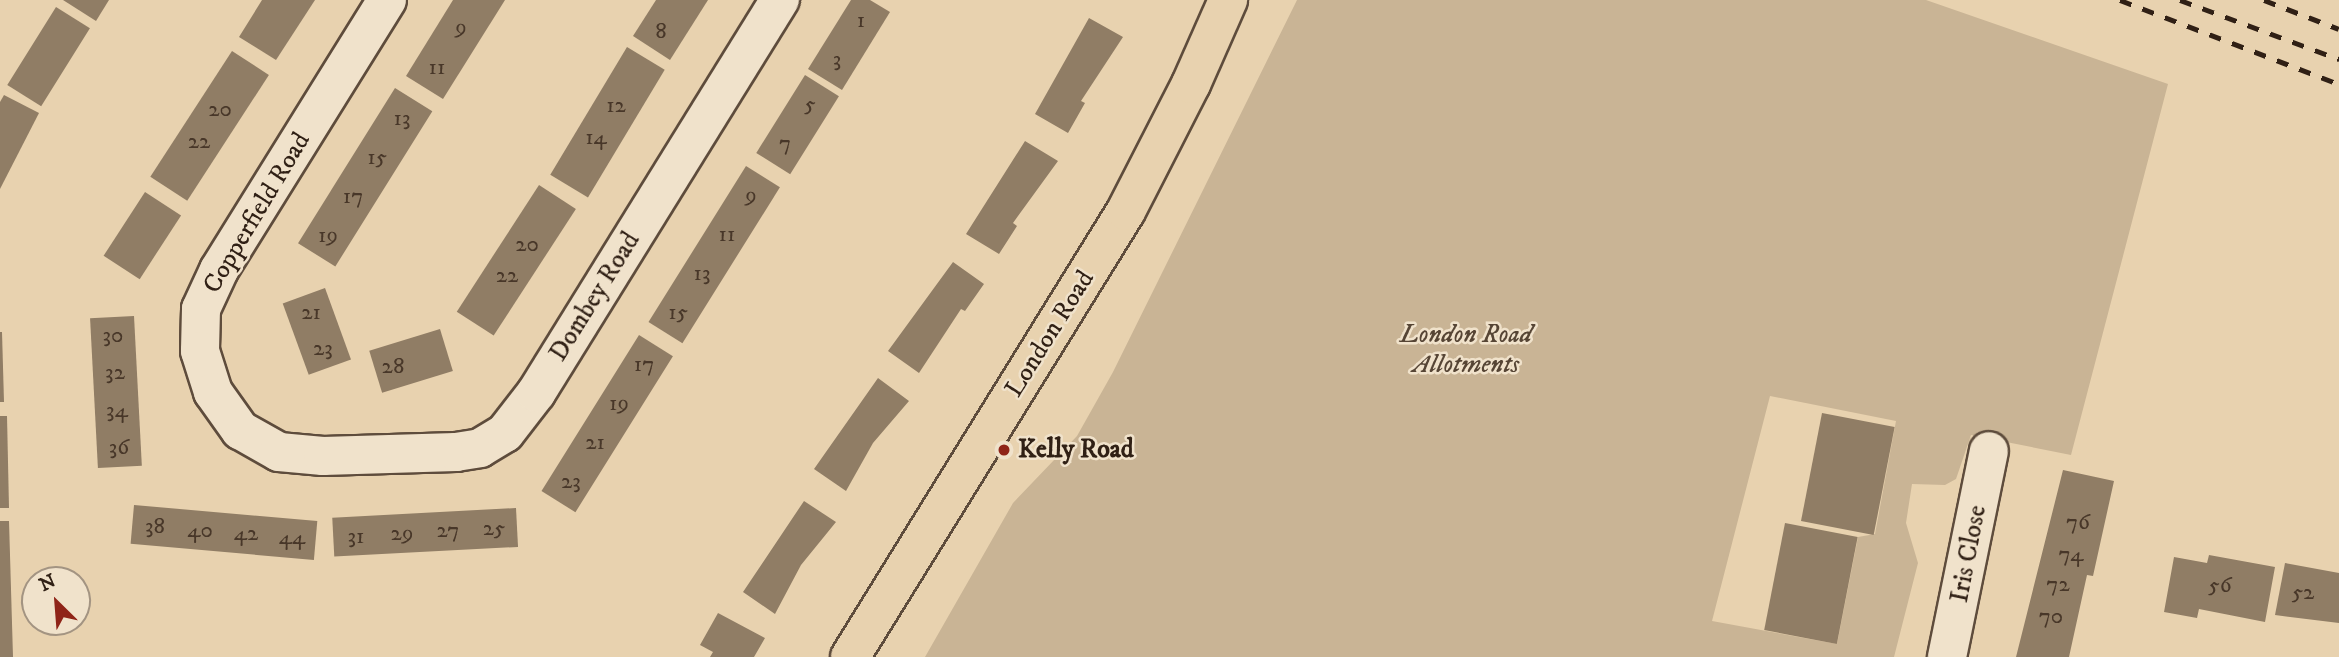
<!DOCTYPE html>
<style>
body{margin:0}
#map{position:relative;width:2339px;height:657px;overflow:hidden;background:#e8d2af;font-family:"IM FELL DW Pica",serif}
div>[style]{position:absolute}
.green>*{inset:0;background:#c9b495}
.building>*{inset:0;background:#907d65;transform-origin:0 0}
.roads{filter:drop-shadow(2px 0 #5e4c3c) drop-shadow(-2px 0 #5e4c3c) drop-shadow(0 2px #5e4c3c) drop-shadow(0 -2px #5e4c3c)}
.street>*{height:38px;margin:-19px;padding:0 19px;transform-origin:19px;border-radius:19px;background:#f0e2cb}
.primary>*{height:38px;margin:-19px;padding:0 19px;transform-origin:19px;border-radius:19px;background:#e8d2af}
.rail>*{height:5px;margin-top:-2.5px;transform-origin:0;background:repeating-linear-gradient(90deg,#302015 0 12px,transparent 0 24px)}
.dots>*{width:19px;height:19px;translate:-50% -50%;box-sizing:border-box;border:4px solid #f0e2cb;border-radius:50%}
span{translate:-50% -50%;white-space:nowrap;text-align:center;line-height:1.15;-webkit-text-stroke:5px #f0e2cb;paint-order:stroke}
.number-label{font-size:23px;color:#483729}
.number-label span{-webkit-text-stroke-width:0}
.street-label{font-size:26px;color:#302015}
.park-label{font-size:26px;color:#564535;font-style:italic}
.poi-label{font-size:26px;color:#302015;font-weight:700}
.left{translate:0 -50%;text-align:left}
.north{position:absolute;left:21px;top:566px;width:70px;height:70px;box-sizing:border-box;background:#f0e2cb;border:2px solid #a39482;border-radius:50%;rotate:335deg;font-size:19px;font-weight:700;line-height:28px;text-align:center;color:#302015}
.north::after{content:'';display:block;margin:auto;width:24px;height:32px;background:#8f2418;clip-path:polygon(50% 0,100% 100%,50% 72%,0 100%)}
</style>
<div id="map">
<div class="green">
<div style="clip-path:polygon(evenodd,1297px 0,1926px 0,2168px 84px,2071px 455px,1971px 435px,1956px 479px,1945px 485px,1912px 484px,1906px 523px,1918px 563px,1894px 657px,925px 657px,1013px 503px,1077px 436px,1113px 372px,1297px 0,1770px 396px,1896px 421px,1875px 534px,1858px 537px,1837px 644px,1712px 621px,1770px 396px)"></div>
</div>
<div class="building">
<div style="clip-path:polygon(63px 0,109px 0,96px 21px)"></div>
<div style="clip-path:polygon(262px 0,315px 0,276px 60px,239px 37px)"></div>
<div style="clip-path:polygon(453px 0,505px 0,443px 99px,406px 76px)"></div>
<div style="clip-path:polygon(656px 0,708px 0,670px 60px,633px 36px)"></div>
<div style="clip-path:polygon(851px 0,870px 0,890px 12px,842px 90px,808px 69px)"></div>
<div style="left:56px;top:7px;width:40px;height:92px;rotate:32deg"></div>
<div style="clip-path:polygon(1089px 18px,1123px 37px,1081px 101px,1085px 103px,1068px 133px,1035px 114px)"></div>
<div style="left:627px;top:47px;width:44px;height:149px;rotate:31deg"></div>
<div style="left:232px;top:51px;width:44px;height:150px;rotate:33deg"></div>
<div style="left:805px;top:75px;width:40px;height:92px;rotate:32deg"></div>
<div style="left:395px;top:88px;width:44px;height:183px;rotate:32deg"></div>
<div style="clip-path:polygon(4px 95px,39px 113px,0 189px,0 102px)"></div>
<div style="clip-path:polygon(1025px 141px,1058px 161px,1013px 223px,1017px 226px,999px 254px,966px 234px)"></div>
<div style="left:746px;top:166px;width:40px;height:184px;rotate:32deg"></div>
<div style="left:539px;top:185px;width:44px;height:151px;rotate:33deg"></div>
<div style="left:145px;top:192px;width:43px;height:76px;rotate:33deg"></div>
<div style="clip-path:polygon(953px 262px,984px 284px,965px 311px,961px 309px,919px 373px,888px 351px)"></div>
<div style="left:325px;top:288px;width:76px;height:45px;rotate:70deg"></div>
<div style="left:134px;top:316px;width:150px;height:44px;rotate:87deg"></div>
<div style="left:440px;top:329px;width:44px;height:74px;rotate:73deg"></div>
<div style="clip-path:polygon(0 332px,2px 332px,4px 402px,0 402px)"></div>
<div style="left:639px;top:335px;width:40px;height:184px;rotate:32deg"></div>
<div style="clip-path:polygon(878px 378px,909px 401px,873px 443px,846px 491px,814px 469px)"></div>
<div style="left:1822px;top:413px;width:74px;height:110px;rotate:11deg"></div>
<div style="clip-path:polygon(0 416px,7px 416px,9px 508px,0 508px)"></div>
<div style="clip-path:polygon(2063px 470px,2114px 481px,2093px 576px,2087px 575px,2069px 657px,2016px 657px)"></div>
<div style="clip-path:polygon(804px 501px,836px 522px,801px 565px,775px 614px,743px 592px)"></div>
<div style="left:134px;top:505px;width:184px;height:39px;rotate:5deg"></div>
<div style="left:516px;top:508px;width:39px;height:184px;rotate:87deg"></div>
<div style="clip-path:polygon(0 521px,9px 521px,13px 657px,0 657px)"></div>
<div style="left:1785px;top:523px;width:74px;height:109px;rotate:11deg"></div>
<div style="clip-path:polygon(2209px 555px,2275px 567px,2265px 622px,2199px 609px,2197px 618px,2164px 612px,2174px 557px,2207px 563px)"></div>
<div style="clip-path:polygon(2285px 563px,2339px 573px,2339px 623px,2275px 615px)"></div>
<div style="clip-path:polygon(718px 613px,765px 638px,754px 657px,710px 657px,713px 652px,700px 645px)"></div>
</div>
<div class="roads">
<div class="street">
<div style="left:387px;top:0;width:318px;rotate:121.9deg"></div>
<div style="left:219px;top:270px;width:43px;rotate:114.8deg"></div>
<div style="left:201px;top:309px;width:42px;rotate:91.4deg"></div>
<div style="left:200px;top:351px;width:43px;rotate:72.4deg"></div>
<div style="left:213px;top:392px;width:47px;rotate:54.6deg"></div>
<div style="left:240px;top:430px;width:45px;rotate:29.4deg"></div>
<div style="left:279px;top:452px;width:44px;rotate:5.2deg"></div>
<div style="left:323px;top:456px;width:133px;rotate:-1.7deg"></div>
<div style="left:456px;top:452px;width:24px;rotate:-9deg"></div>
<div style="left:480px;top:448px;width:29px;rotate:-31deg"></div>
<div style="left:505px;top:433px;width:51px;rotate:-52.2deg"></div>
<div style="left:536px;top:393px;width:463px;rotate:-58.2deg"></div>
<div style="left:1947px;top:657px;width:210px;rotate:-78.5deg"></div>
</div>
<div class="primary">
<div style="left:850px;top:657px;width:524px;rotate:-58.25deg"></div>
<div style="left:1126px;top:211px;width:143px;rotate:-62.9deg"></div>
<div style="left:1191px;top:84px;width:92px;rotate:-66.2deg"></div>
</div>
</div>
<div class="rail">
<div style="left:2120px;top:0;width:235px;rotate:21deg"></div>
<div style="left:2180px;top:0;width:170px;rotate:20.4deg"></div>
<div style="left:2264px;top:0;width:80px;rotate:21.1deg"></div>
</div>
<div class="dots">
<div style="left:1004px;top:450px;background:#8f2418"></div>
</div>
<div class="number-label">
<span style="left:861px;top:21px">1</span>
<span style="left:461px;top:28px">9</span>
<span style="left:661px;top:32px">8</span>
<span style="left:837px;top:60px">3</span>
<span style="left:437px;top:68px">11</span>
<span style="left:810px;top:105px">5</span>
<span style="left:616px;top:106px">12</span>
<span style="left:220px;top:110px">20</span>
<span style="left:402px;top:119px">13</span>
<span style="left:596px;top:138px">14</span>
<span style="left:199px;top:142px">22</span>
<span style="left:785px;top:144px">7</span>
<span style="left:377px;top:158px">15</span>
<span style="left:751px;top:196px">9</span>
<span style="left:353px;top:197px">17</span>
<span style="left:727px;top:235px">11</span>
<span style="left:328px;top:236px">19</span>
<span style="left:527px;top:245px">20</span>
<span style="left:702px;top:274px">13</span>
<span style="left:507px;top:276px">22</span>
<span style="left:311px;top:313px">21</span>
<span style="left:678px;top:313px">15</span>
<span style="left:113px;top:336px">30</span>
<span style="left:323px;top:349px">23</span>
<span style="left:644px;top:365px">17</span>
<span style="left:393px;top:367px">28</span>
<span style="left:115px;top:373px">32</span>
<span style="left:619px;top:404px">19</span>
<span style="left:117px;top:411px">34</span>
<span style="left:595px;top:443px">21</span>
<span style="left:119px;top:448px">36</span>
<span style="left:571px;top:482px">23</span>
<span style="left:2078px;top:523px">76</span>
<span style="left:155px;top:527px">38</span>
<span style="left:494px;top:529px">25</span>
<span style="left:200px;top:531px">40</span>
<span style="left:448px;top:531px">27</span>
<span style="left:246px;top:534px">42</span>
<span style="left:402px;top:534px">29</span>
<span style="left:356px;top:537px">31</span>
<span style="left:292px;top:538px">44</span>
<span style="left:2071px;top:555px">74</span>
<span style="left:2058px;top:585px">72</span>
<span style="left:2220px;top:586px">56</span>
<span style="left:2303px;top:593px">52</span>
<span style="left:2051px;top:617px">70</span>
</div>
<div class="street-label">
<span style="left:257px;top:213px;rotate:-59deg">Copperfield Road</span>
<span style="left:595px;top:297px;rotate:-58deg">Dombey Road</span>
<span style="left:1050px;top:334px;rotate:-58deg">London Road</span>
<span style="left:1969px;top:554px;rotate:-79deg">Iris Close</span>
</div>
<div class="park-label">
<span style="left:1466px;top:350px">London Road<br>Allotments</span>
</div>
<div class="poi-label">
<span class="left" style="left:1018px;top:450px">Kelly Road</span>
</div>
<div class="north">N</div>
</div>
